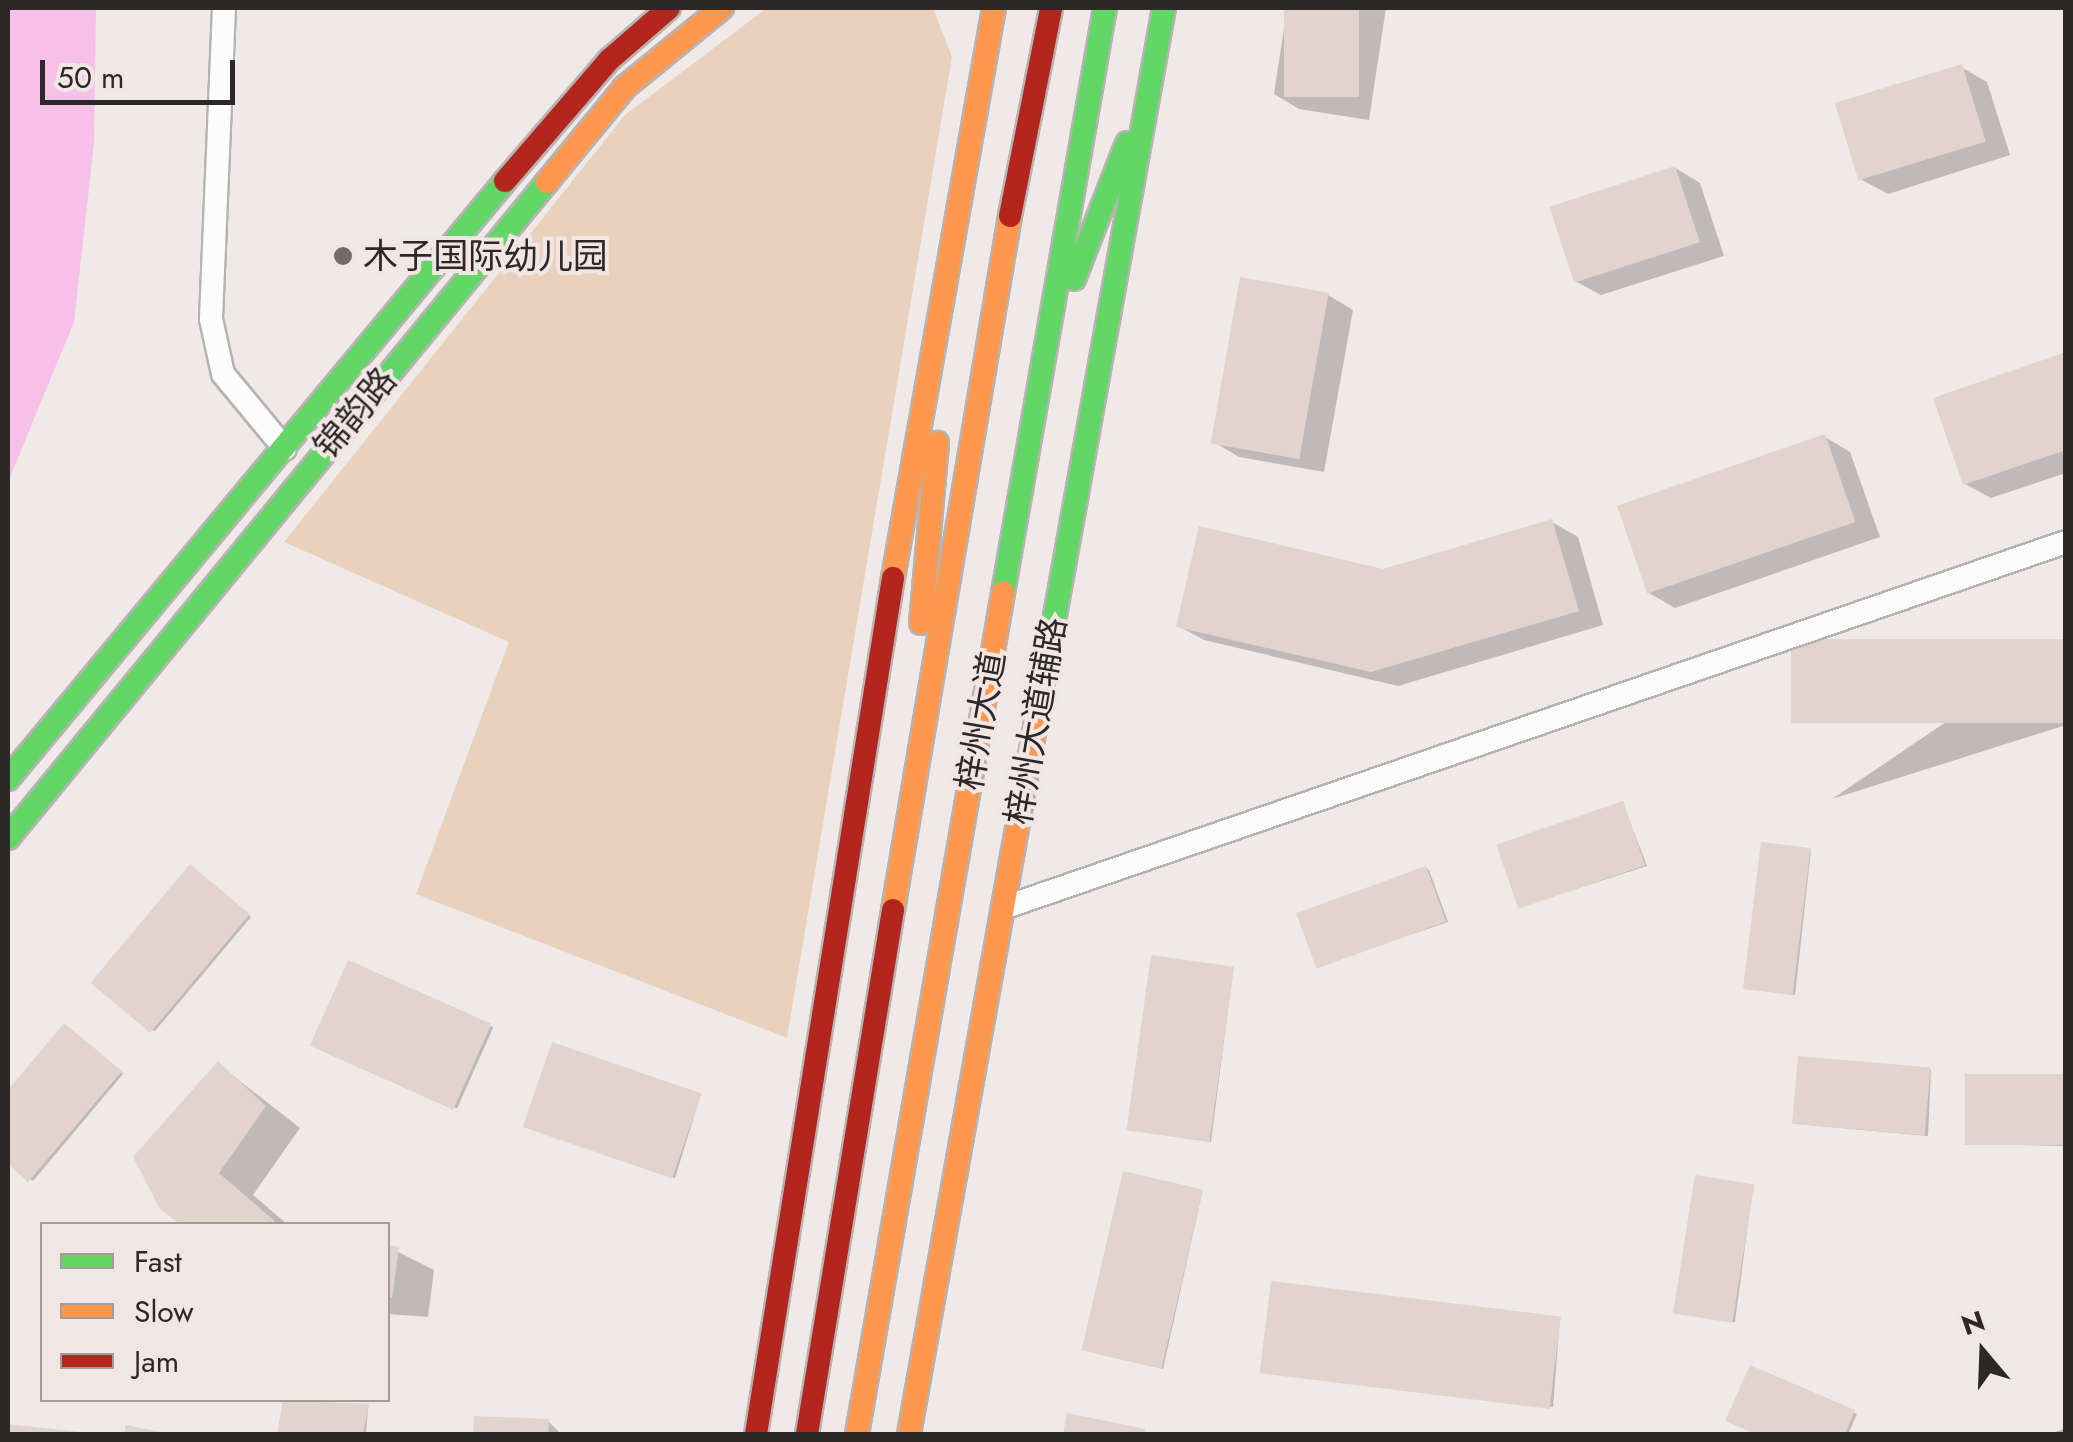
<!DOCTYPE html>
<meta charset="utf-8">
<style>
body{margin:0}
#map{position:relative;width:2073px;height:1442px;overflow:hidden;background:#efe9e8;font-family:Jost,"Noto Sans SC",sans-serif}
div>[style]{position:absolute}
.green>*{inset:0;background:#ead1bd}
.water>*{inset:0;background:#f6c0e7}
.shadow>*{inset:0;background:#0003;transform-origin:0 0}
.building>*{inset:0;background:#e2d3cd;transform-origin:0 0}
.roads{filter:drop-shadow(2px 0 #b8b3b3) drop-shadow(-2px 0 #b8b3b3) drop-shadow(0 2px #b8b3b3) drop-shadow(0 -2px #b8b3b3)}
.street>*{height:22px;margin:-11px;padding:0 11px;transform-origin:11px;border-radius:11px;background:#fdfcfc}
.fast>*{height:22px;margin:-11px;padding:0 11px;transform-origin:11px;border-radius:11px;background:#63d668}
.slow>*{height:22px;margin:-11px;padding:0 11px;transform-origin:11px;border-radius:11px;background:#ff974d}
.jam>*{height:22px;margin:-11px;padding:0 11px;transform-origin:11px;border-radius:11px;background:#b3261e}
.dots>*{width:28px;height:28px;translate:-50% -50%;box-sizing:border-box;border:5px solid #f2e6e5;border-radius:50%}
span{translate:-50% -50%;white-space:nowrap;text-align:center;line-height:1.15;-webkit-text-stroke:8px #f2e6e5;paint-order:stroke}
.poi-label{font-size:35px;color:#2c2828}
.left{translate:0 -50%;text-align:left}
.street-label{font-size:35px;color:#2c2828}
.frame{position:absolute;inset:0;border:10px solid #2c2828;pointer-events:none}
.legend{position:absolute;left:40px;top:1222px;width:350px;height:180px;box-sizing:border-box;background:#f2e6e5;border:2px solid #a39a99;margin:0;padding:12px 18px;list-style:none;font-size:30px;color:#2c2828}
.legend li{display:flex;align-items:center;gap:20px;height:50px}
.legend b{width:50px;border:2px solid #a39a99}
.north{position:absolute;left:1933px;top:1302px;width:100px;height:100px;-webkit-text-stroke:8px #f2e6e5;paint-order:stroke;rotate:341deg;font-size:28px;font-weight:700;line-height:40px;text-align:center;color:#2c2828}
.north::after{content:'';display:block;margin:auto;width:35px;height:45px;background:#2c2828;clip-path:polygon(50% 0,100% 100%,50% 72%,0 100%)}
.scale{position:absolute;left:40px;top:60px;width:195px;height:45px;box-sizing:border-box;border:5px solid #2c2828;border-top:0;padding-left:12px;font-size:30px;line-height:35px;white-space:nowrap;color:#2c2828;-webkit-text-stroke:8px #f2e6e5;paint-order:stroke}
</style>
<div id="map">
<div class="green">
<div style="clip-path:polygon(767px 8px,933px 8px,952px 57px,787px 1038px,416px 894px,509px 642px,284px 542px,625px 115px)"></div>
</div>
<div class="water">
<div style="clip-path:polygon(8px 8px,96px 8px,94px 143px,74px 322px,8px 482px)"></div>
</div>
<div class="shadow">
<div style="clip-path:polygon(1287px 8px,1386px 8px,1369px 120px,1299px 109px,1274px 94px)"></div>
<div style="clip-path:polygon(1961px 67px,1987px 82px,2010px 155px,1888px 194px,1862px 180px)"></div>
<div style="clip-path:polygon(1675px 168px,1700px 183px,1724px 256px,1601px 295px,1575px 281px)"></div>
<div style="clip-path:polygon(1328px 295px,1353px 310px,1324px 472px,1239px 457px,1214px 442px)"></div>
<div style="clip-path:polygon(2066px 354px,2066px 473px,1991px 498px,1965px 484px)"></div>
<div style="clip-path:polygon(1825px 437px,1850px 452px,1880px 537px,1675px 608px,1649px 593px)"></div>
<div style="clip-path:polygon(1552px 522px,1578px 537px,1603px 625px,1398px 686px,1204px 640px,1178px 626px)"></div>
<div style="clip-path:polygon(2066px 641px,2066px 725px,1832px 799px)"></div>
<div style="clip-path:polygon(1623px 804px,1647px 866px,1520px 907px)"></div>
<div style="clip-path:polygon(1811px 850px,1795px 995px,1748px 989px)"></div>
<div style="clip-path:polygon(194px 869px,251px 917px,155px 1031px,152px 1030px)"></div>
<div style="clip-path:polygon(1429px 870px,1448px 922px,1318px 966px,1426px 868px)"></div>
<div style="left:349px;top:963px;width:158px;height:89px;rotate:24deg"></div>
<div style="clip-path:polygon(1233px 970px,1211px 1142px,1130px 1130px)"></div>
<div style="clip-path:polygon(65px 1026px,123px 1074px,33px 1181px,8px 1161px,8px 1094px)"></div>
<div style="clip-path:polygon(218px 1064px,300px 1128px,253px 1195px,287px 1224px,184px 1224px,162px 1207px)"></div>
<div style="clip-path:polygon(1931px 1070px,1928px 1136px,1797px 1124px)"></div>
<div style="clip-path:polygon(2066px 1077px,2066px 1146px,1967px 1144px)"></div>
<div style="clip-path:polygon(700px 1097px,675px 1178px,529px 1127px)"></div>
<div style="clip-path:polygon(1753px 1186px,1735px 1322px,1680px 1314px)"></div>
<div style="clip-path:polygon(1202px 1193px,1163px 1369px,1086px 1351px)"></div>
<div style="clip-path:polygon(388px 1247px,434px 1270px,428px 1317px,388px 1314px)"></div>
<div style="clip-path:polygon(1560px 1317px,1553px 1407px,1266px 1373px)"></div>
<div style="clip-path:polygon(1751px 1368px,1857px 1414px,1848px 1434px,1760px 1434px,1728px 1420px)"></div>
<div style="clip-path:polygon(285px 1400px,368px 1407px,366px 1434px,280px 1434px)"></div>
<div style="clip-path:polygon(476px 1419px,548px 1421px,561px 1434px,476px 1434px)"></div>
<div style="clip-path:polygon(2066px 1428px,2066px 1434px,2049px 1434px)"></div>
</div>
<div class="building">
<div style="left:1284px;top:8px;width:75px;height:89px"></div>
<div style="left:1962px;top:64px;width:81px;height:133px;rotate:73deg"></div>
<div style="left:1675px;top:166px;width:80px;height:132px;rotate:72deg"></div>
<div style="left:1240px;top:277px;width:90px;height:169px;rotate:10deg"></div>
<div style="clip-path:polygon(2066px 352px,2066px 450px,1963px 485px,1933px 398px)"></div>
<div style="left:1825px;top:434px;width:93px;height:220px;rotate:71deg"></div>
<div style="clip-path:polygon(1552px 519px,1579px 611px,1371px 672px,1176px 627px,1199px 526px,1383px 569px)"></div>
<div style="left:2066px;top:639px;width:84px;height:275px;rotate:90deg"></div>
<div style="left:1623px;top:801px;width:68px;height:134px;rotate:71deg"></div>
<div style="left:1761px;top:842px;width:50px;height:148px;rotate:7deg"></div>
<div style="left:190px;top:864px;width:78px;height:155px;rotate:40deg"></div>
<div style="left:1426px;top:866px;width:59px;height:138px;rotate:70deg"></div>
<div style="left:1151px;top:955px;width:84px;height:177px;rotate:8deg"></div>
<div style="left:348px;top:960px;width:157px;height:94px;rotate:24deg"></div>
<div style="clip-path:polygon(64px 1023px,122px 1071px,28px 1182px,8px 1164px,8px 1090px)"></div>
<div style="left:552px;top:1042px;width:158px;height:90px;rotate:19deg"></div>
<div style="left:1798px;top:1056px;width:133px;height:68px;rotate:5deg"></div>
<div style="clip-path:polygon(218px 1061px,266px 1106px,219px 1173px,278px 1224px,180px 1224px,160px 1209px,133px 1157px)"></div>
<div style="left:1965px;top:1074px;width:101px;height:71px"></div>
<div style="left:1123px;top:1171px;width:82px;height:184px;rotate:13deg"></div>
<div style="left:1695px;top:1175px;width:60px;height:140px;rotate:9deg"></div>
<div style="clip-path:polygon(388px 1245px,399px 1247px,392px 1298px,388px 1298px)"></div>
<div style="left:1271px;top:1281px;width:292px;height:93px;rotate:7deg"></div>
<div style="clip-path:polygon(1750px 1365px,1855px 1410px,1845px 1434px,1755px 1434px,1725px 1421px)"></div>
<div style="clip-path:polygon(283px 1400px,369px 1404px,363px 1434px,277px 1434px)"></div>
<div style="clip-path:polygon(1067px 1413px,1145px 1429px,1144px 1434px,1063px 1434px)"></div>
<div style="clip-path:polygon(474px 1416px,549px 1419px,548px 1434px,473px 1434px)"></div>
<div style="clip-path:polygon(8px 1424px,80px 1432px,80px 1434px,8px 1434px)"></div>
<div style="clip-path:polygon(126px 1425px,166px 1433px,166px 1434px,124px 1434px)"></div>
</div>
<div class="roads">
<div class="street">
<div style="left:224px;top:8px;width:311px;rotate:92.4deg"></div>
<div style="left:211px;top:319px;width:56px;rotate:77.7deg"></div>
<div style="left:223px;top:374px;width:97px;rotate:50.4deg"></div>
<div style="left:1003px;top:908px;width:1124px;rotate:-19deg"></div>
</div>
<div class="fast">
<div style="left:1074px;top:279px;width:146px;rotate:-68.7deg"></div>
<div style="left:1003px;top:593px;width:594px;rotate:-80.11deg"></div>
<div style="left:1049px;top:649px;width:651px;rotate:-79.83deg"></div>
<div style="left:8px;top:779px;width:778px;rotate:-50.27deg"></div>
<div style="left:8px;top:838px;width:849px;rotate:-50.59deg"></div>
</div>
<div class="slow">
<div style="left:547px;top:182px;width:123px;rotate:-50.6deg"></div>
<div style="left:625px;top:87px;width:125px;rotate:-39.2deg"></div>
<div style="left:893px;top:578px;width:579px;rotate:-79.95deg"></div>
<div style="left:921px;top:623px;width:181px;rotate:-84.9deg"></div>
<div style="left:893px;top:910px;width:704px;rotate:-80.43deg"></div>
<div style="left:857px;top:1434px;width:854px;rotate:-80.15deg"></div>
<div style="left:909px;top:1434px;width:797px;rotate:-79.89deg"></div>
</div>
<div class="jam">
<div style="left:505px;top:181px;width:160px;rotate:-49.3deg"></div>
<div style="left:609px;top:60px;width:79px;rotate:-40.9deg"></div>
<div style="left:1010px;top:216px;width:212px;rotate:-78.8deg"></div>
<div style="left:756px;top:1434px;width:867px;rotate:-80.91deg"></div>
<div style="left:807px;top:1434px;width:531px;rotate:-80.68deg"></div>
</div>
</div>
<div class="dots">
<div style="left:343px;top:256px;background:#706c6b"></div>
</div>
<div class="poi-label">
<span class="left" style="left:363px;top:256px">木子国际幼儿园</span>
</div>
<div class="street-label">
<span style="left:355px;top:413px;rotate:-50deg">锦韵路</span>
<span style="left:981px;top:721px;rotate:-80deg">梓州大道</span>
<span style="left:1036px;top:721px;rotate:-80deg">梓州大道辅路</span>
</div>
<div class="frame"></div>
<ul class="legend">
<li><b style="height:12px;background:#63d668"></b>Fast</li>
<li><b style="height:12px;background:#ff974d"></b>Slow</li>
<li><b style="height:12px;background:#b3261e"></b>Jam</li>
</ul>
<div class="north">N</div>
<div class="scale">50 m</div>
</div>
